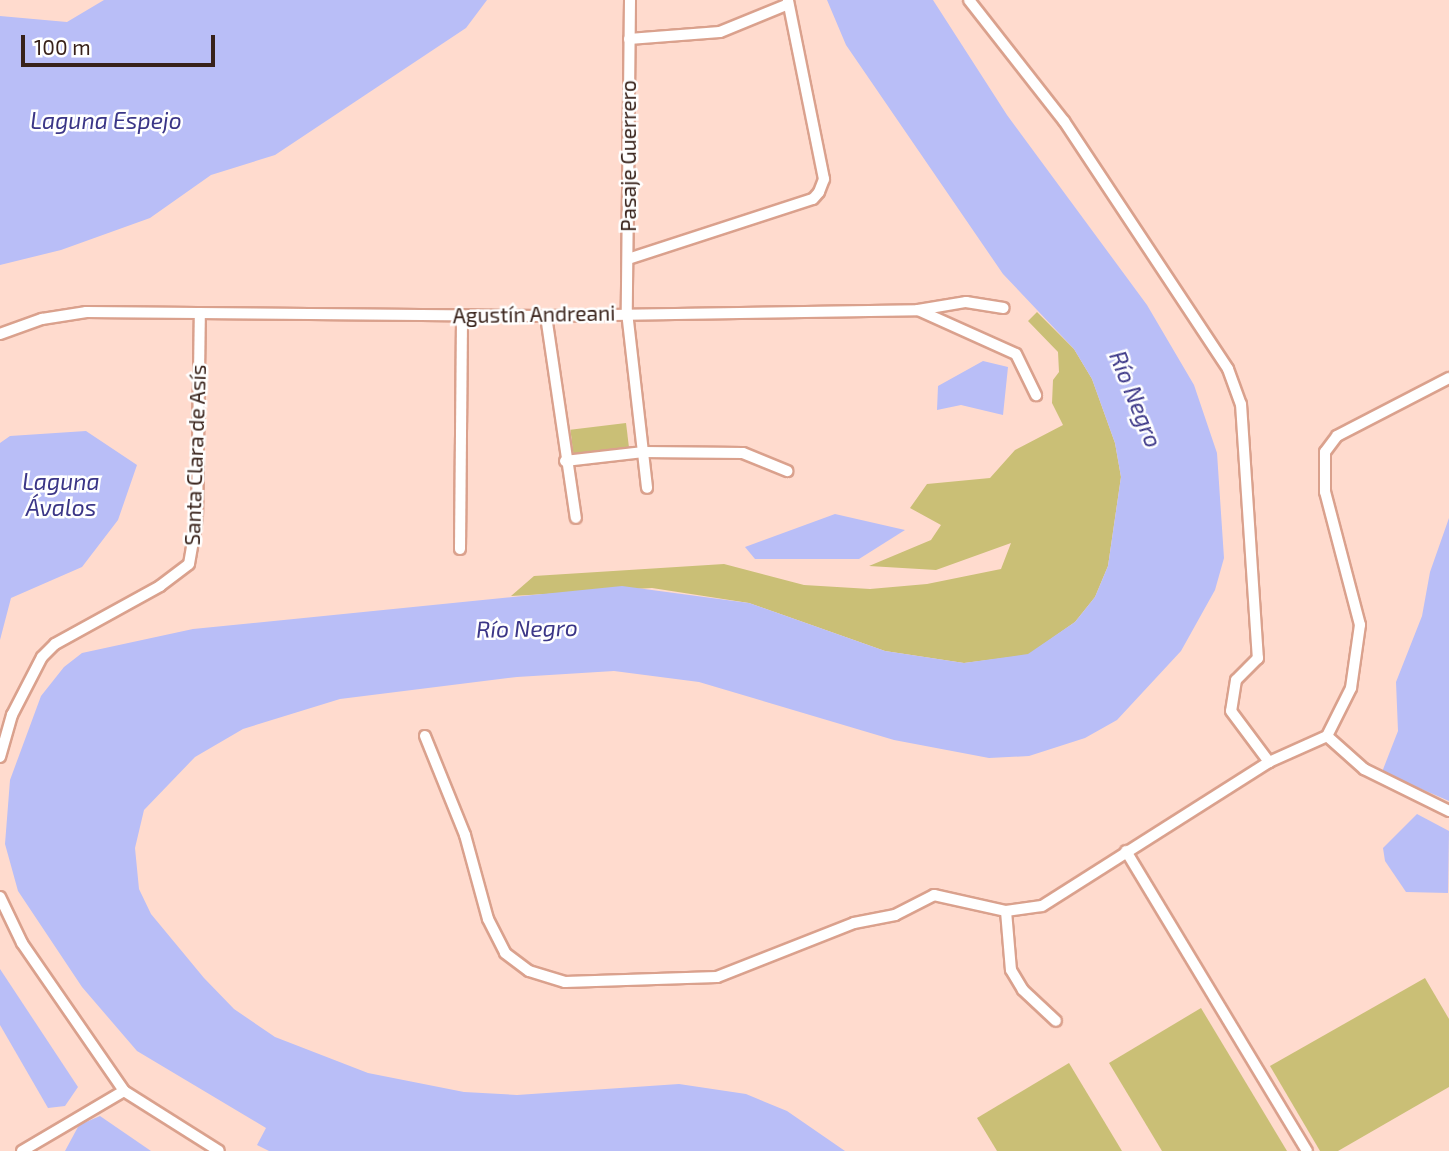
<!DOCTYPE html>
<meta charset="utf-8">
<style>
body{margin:0}
#map{position:relative;width:1449px;height:1151px;overflow:hidden;background:#ffdbce;font-family:"Exo 2",sans-serif}
div>[style]{position:absolute}
.green>*{inset:0;background:#cabf76;transform-origin:0 0}
.water>*{inset:0;background:#b9bef7}
.roads{filter:drop-shadow(2px 0 #daa18d) drop-shadow(-2px 0 #daa18d) drop-shadow(0 2px #daa18d) drop-shadow(0 -2px #daa18d)}
.street>*{height:10px;margin:-5px;padding:0 5px;transform-origin:5px;border-radius:5px;background:#fff}
span{translate:-50% -50%;white-space:nowrap;text-align:center;line-height:1.15;-webkit-text-stroke:5px #fff;paint-order:stroke}
.street-label{font-size:21px;color:#38221a}
.water-label{font-size:23px;color:#3b3687;font-style:italic}
.scale{position:absolute;left:21px;top:35px;width:194px;height:32px;box-sizing:border-box;border:4px solid #38221a;border-top:0;padding-left:9px;font-size:21px;line-height:24px;white-space:nowrap;color:#38221a;-webkit-text-stroke:5px #fff;paint-order:stroke}
</style>
<div id="map">
<div class="green">
<div style="clip-path:polygon(1037px 312px,1074px 349px,1092px 379px,1115px 443px,1121px 477px,1108px 566px,1095px 597px,1075px 622px,1028px 655px,964px 663px,885px 651px,749px 603px,652px 588px,511px 596px,534px 576px,724px 564px,804px 585px,870px 589px,927px 584px,1001px 569px,1011px 543px,936px 570px,869px 566px,931px 540px,941px 525px,910px 508px,927px 484px,990px 478px,1015px 450px,1063px 425px,1052px 403px,1053px 380px,1059px 372px,1058px 352px,1028px 321px)"></div>
<div style="left:626px;top:423px;width:26px;height:56px;rotate:83deg"></div>
<div style="clip-path:polygon(1425px 978px,1449px 1019px,1449px 1087px,1338px 1151px,1320px 1151px,1270px 1066px)"></div>
<div style="clip-path:polygon(1201px 1008px,1287px 1151px,1162px 1151px,1109px 1063px)"></div>
<div style="clip-path:polygon(1069px 1063px,1122px 1151px,997px 1151px,977px 1118px)"></div>
</div>
<div class="water">
<div style="clip-path:polygon(104px 0,487px 0,466px 28px,275px 155px,211px 175px,150px 218px,61px 250px,0 265px,0 16px,67px 22px)"></div>
<div style="clip-path:polygon(827px 0,933px 0,1007px 115px,1147px 305px,1194px 385px,1217px 453px,1224px 558px,1215px 590px,1181px 651px,1117px 720px,1085px 738px,1029px 756px,989px 758px,894px 740px,699px 682px,614px 671px,517px 677px,340px 699px,243px 729px,195px 757px,144px 810px,135px 848px,139px 889px,151px 914px,204px 978px,234px 1009px,275px 1037px,368px 1073px,464px 1092px,517px 1095px,679px 1084px,746px 1094px,787px 1111px,845px 1151px,269px 1151px,257px 1145px,266px 1128px,137px 1051px,82px 987px,18px 891px,5px 844px,10px 780px,41px 696px,64px 667px,82px 653px,193px 629px,622px 586px,749px 603px,885px 651px,964px 663px,1028px 654px,1075px 622px,1095px 597px,1108px 566px,1121px 477px,1115px 443px,1092px 379px,1074px 349px,1003px 274px,846px 45px)"></div>
<div style="clip-path:polygon(983px 361px,1008px 367px,1003px 415px,961px 405px,937px 410px,938px 386px)"></div>
<div style="clip-path:polygon(86px 431px,137px 465px,118px 520px,82px 567px,11px 598px,0 640px,0 443px,10px 436px)"></div>
<div style="clip-path:polygon(835px 514px,905px 530px,859px 559px,755px 559px,745px 547px)"></div>
<div style="clip-path:polygon(1449px 518px,1449px 801px,1382px 772px,1398px 731px,1396px 682px,1422px 616px,1430px 572px)"></div>
<div style="clip-path:polygon(1417px 814px,1449px 831px,1448px 893px,1406px 892px,1385px 861px,1383px 848px)"></div>
<div style="clip-path:polygon(0 969px,78px 1087px,65px 1106px,48px 1108px,0 1025px)"></div>
<div style="clip-path:polygon(100px 1116px,151px 1151px,65px 1151px,79px 1125px)"></div>
</div>
<div class="roads">
<div class="street">
<div style="left:630px;top:0;width:312px;rotate:90.6deg"></div>
<div style="left:627px;top:312px;width:177px;rotate:83.5deg"></div>
<div style="left:969px;top:0;width:154px;rotate:51.9deg"></div>
<div style="left:1064px;top:121px;width:297px;rotate:56.5deg"></div>
<div style="left:1228px;top:369px;width:37px;rotate:70deg"></div>
<div style="left:1241px;top:404px;width:255px;rotate:86.2deg"></div>
<div style="left:1258px;top:658px;width:31px;rotate:135deg"></div>
<div style="left:1236px;top:680px;width:31px;rotate:99deg"></div>
<div style="left:1231px;top:711px;width:64px;rotate:53.3deg"></div>
<div style="left:629px;top:39px;width:91px;rotate:-4.4deg"></div>
<div style="left:720px;top:32px;width:71px;rotate:-22.2deg"></div>
<div style="left:628px;top:259px;width:194px;rotate:-18deg"></div>
<div style="left:813px;top:199px;width:9px;rotate:-49deg"></div>
<div style="left:819px;top:192px;width:14px;rotate:-69deg"></div>
<div style="left:824px;top:179px;width:183px;rotate:-101.4deg"></div>
<div style="left:918px;top:310px;width:49px;rotate:-9.5deg"></div>
<div style="left:966px;top:302px;width:38px;rotate:9deg"></div>
<div style="left:546px;top:316px;width:204px;rotate:81.6deg"></div>
<div style="left:0;top:334px;width:45px;rotate:-19.7deg"></div>
<div style="left:42px;top:319px;width:45px;rotate:-9deg"></div>
<div style="left:86px;top:312px;width:460px;rotate:0.5deg"></div>
<div style="left:546px;top:316px;width:372px;rotate:-0.9deg"></div>
<div style="left:918px;top:310px;width:107px;rotate:24.2deg"></div>
<div style="left:1016px;top:354px;width:46px;rotate:64deg"></div>
<div style="left:565px;top:461px;width:79px;rotate:-6.6deg"></div>
<div style="left:643px;top:452px;width:100px;rotate:0.6deg"></div>
<div style="left:743px;top:453px;width:48px;rotate:22.2deg"></div>
<div style="left:460px;top:549px;width:234px;rotate:-89.5deg"></div>
<div style="left:425px;top:736px;width:107px;rotate:68deg"></div>
<div style="left:465px;top:835px;width:87px;rotate:74.7deg"></div>
<div style="left:488px;top:919px;width:38px;rotate:63deg"></div>
<div style="left:505px;top:953px;width:30px;rotate:37deg"></div>
<div style="left:529px;top:971px;width:38px;rotate:17deg"></div>
<div style="left:565px;top:982px;width:152px;rotate:-1.9deg"></div>
<div style="left:717px;top:977px;width:147px;rotate:-21.5deg"></div>
<div style="left:854px;top:923px;width:42px;rotate:-11deg"></div>
<div style="left:895px;top:915px;width:44px;rotate:-27.1deg"></div>
<div style="left:934px;top:895px;width:74px;rotate:12.5deg"></div>
<div style="left:1006px;top:911px;width:36px;rotate:-8deg"></div>
<div style="left:1042px;top:906px;width:269px;rotate:-32.4deg"></div>
<div style="left:1269px;top:762px;width:64px;rotate:-24.1deg"></div>
<div style="left:1327px;top:736px;width:50px;rotate:41.7deg"></div>
<div style="left:1364px;top:769px;width:95px;rotate:26.3deg"></div>
<div style="left:1327px;top:736px;width:54px;rotate:-63.4deg"></div>
<div style="left:1351px;top:688px;width:64px;rotate:-81.9deg"></div>
<div style="left:1360px;top:625px;width:138px;rotate:-104.7deg"></div>
<div style="left:1325px;top:492px;width:40px;rotate:-90deg"></div>
<div style="left:1325px;top:452px;width:20px;rotate:-53deg"></div>
<div style="left:1337px;top:436px;width:126px;rotate:-27.4deg"></div>
<div style="left:0;top:757px;width:44px;rotate:-74.1deg"></div>
<div style="left:12px;top:715px;width:65px;rotate:-62.7deg"></div>
<div style="left:42px;top:657px;width:18px;rotate:-45deg"></div>
<div style="left:55px;top:644px;width:120px;rotate:-28.9deg"></div>
<div style="left:160px;top:586px;width:36px;rotate:-37deg"></div>
<div style="left:189px;top:564px;width:47px;rotate:-80.1deg"></div>
<div style="left:197px;top:518px;width:204px;rotate:-89.2deg"></div>
<div style="left:1126px;top:851px;width:350px;rotate:58.9deg"></div>
<div style="left:0;top:897px;width:51px;rotate:64.4deg"></div>
<div style="left:22px;top:943px;width:180px;rotate:55.4deg"></div>
<div style="left:124px;top:1091px;width:112px;rotate:32.3deg"></div>
<div style="left:1006px;top:911px;width:59px;rotate:85.2deg"></div>
<div style="left:1011px;top:970px;width:23px;rotate:59deg"></div>
<div style="left:1023px;top:990px;width:45px;rotate:43.2deg"></div>
<div style="left:22px;top:1151px;width:118px;rotate:-30.5deg"></div>
</div>
</div>
<div class="street-label">
<span style="left:628px;top:156px;rotate:-90deg">Pasaje Guerrero</span>
<span style="left:534px;top:314px;rotate:-1deg">Agustín Andreani</span>
<span style="left:195px;top:455px;rotate:-88deg">Santa Clara de Asís</span>
</div>
<div class="water-label">
<span style="left:106px;top:120px">Laguna Espejo</span>
<span style="left:1136px;top:399px;rotate:68deg">Río Negro</span>
<span style="left:61px;top:494px">Laguna<br>Ávalos</span>
<span style="left:527px;top:628px;rotate:-1deg">Río Negro</span>
</div>
<div class="scale">100 m</div>
</div>
